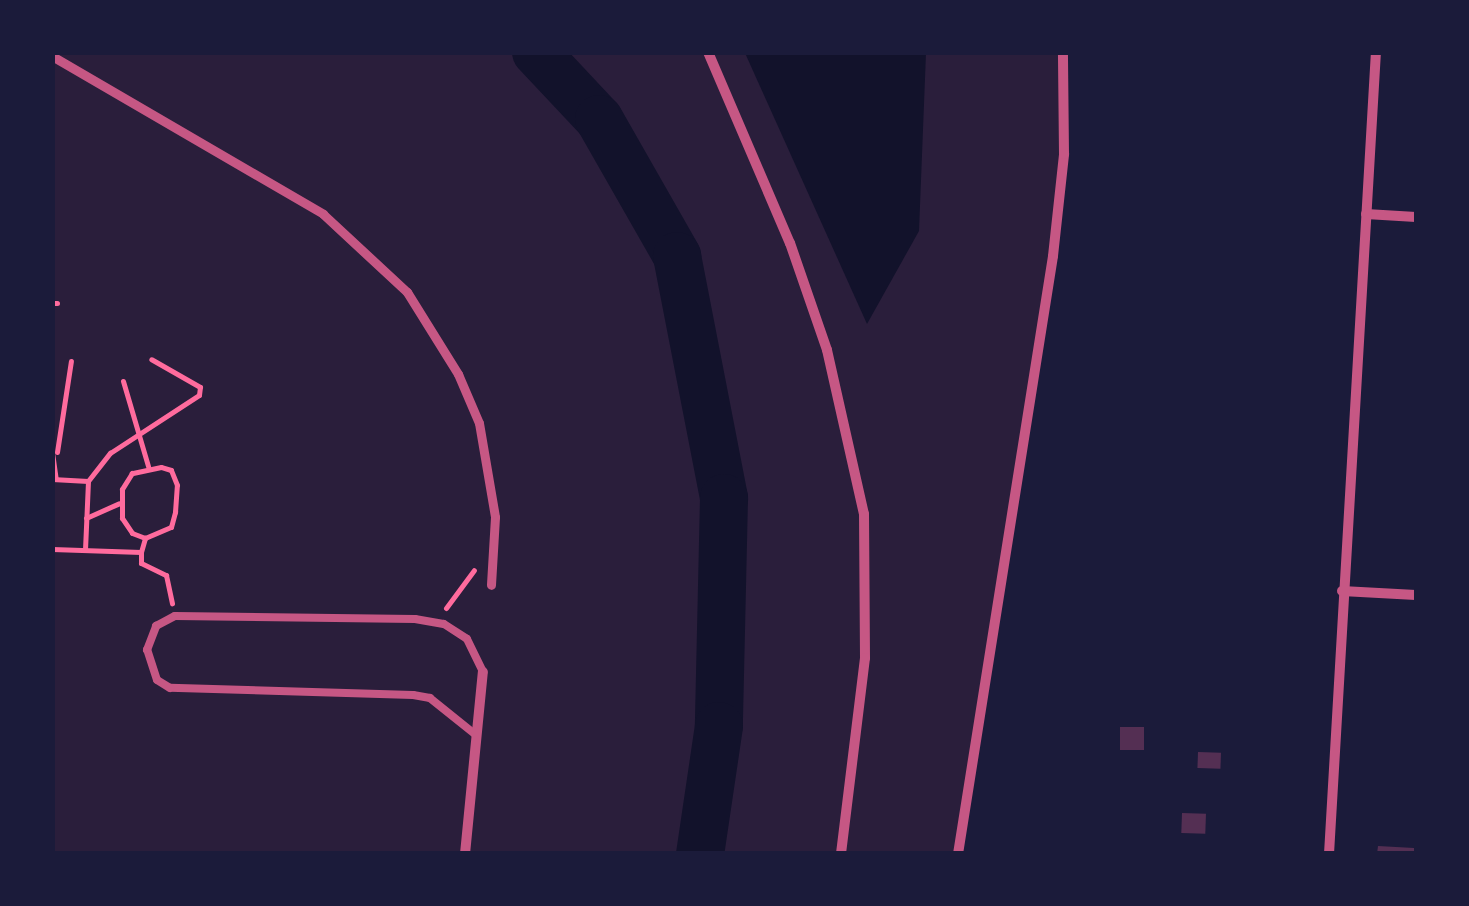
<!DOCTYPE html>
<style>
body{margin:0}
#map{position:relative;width:1469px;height:906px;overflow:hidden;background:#1b1b3a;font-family:Roboto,sans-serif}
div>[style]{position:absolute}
.green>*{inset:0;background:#2a1e3b}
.water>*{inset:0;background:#12122b}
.river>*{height:48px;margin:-24px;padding:0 24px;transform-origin:24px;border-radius:24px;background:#12122b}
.building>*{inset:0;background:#542f53;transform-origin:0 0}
.path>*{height:5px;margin:-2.5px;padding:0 2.5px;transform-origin:2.5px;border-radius:2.5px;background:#ff6b9d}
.service>*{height:8px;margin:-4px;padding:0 4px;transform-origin:4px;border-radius:4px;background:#c65784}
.pedestrian>*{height:9px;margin:-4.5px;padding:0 4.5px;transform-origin:4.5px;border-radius:4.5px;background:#c65784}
.minor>*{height:10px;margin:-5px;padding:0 5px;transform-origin:5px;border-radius:5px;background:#c65784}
span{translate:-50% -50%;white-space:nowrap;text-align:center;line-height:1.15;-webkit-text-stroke:10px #1b1b3a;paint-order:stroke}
.frame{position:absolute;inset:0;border:55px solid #1b1b3a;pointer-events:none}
</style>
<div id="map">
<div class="green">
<div style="clip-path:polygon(53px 53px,1060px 53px,1064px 154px,959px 853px,53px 853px)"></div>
</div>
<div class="water">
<div style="clip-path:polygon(745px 53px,926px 53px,919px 231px,867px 324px)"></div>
</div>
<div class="river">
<div style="left:536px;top:52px;width:92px;rotate:46.8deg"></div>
<div style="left:599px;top:119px;width:158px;rotate:60.3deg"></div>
<div style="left:677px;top:256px;width:247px;rotate:79deg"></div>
<div style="left:724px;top:498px;width:228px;rotate:91.3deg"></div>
<div style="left:719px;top:726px;width:129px;rotate:98.4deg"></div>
</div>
<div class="building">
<div style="left:1120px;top:727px;width:24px;height:23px"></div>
<div style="left:1198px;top:752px;width:23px;height:16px;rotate:2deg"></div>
<div style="left:1182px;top:813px;width:24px;height:20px;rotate:2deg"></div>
<div style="clip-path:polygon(1378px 846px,1414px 848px,1414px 854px,1377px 854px)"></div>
</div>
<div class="path">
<div style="left:52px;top:303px;width:5px"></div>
<div style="left:123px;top:381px;width:89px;rotate:73.6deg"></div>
<div style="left:52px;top:452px;width:27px;rotate:82deg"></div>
<div style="left:57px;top:452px;width:92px;rotate:-81.3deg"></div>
<div style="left:52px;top:479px;width:36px;rotate:3deg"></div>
<div style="left:88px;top:481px;width:69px;rotate:92.5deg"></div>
<div style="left:88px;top:481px;width:36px;rotate:-52deg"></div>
<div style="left:110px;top:453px;width:106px;rotate:-33.1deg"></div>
<div style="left:199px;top:395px;width:8px;rotate:-83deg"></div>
<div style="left:200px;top:387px;width:56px;rotate:-150.3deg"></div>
<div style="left:86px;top:518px;width:36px;rotate:-24deg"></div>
<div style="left:52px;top:549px;width:89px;rotate:1.9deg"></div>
<div style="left:141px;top:552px;width:11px;rotate:90deg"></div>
<div style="left:141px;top:563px;width:28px;rotate:26deg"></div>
<div style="left:166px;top:575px;width:29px;rotate:78deg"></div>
<div style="left:141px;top:552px;width:15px;rotate:-74deg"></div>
<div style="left:145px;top:538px;width:28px;rotate:-23deg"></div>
<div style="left:171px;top:527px;width:16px;rotate:-75deg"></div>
<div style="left:175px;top:512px;width:27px;rotate:-86deg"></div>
<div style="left:177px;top:485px;width:16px;rotate:-112deg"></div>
<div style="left:171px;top:470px;width:10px;rotate:-163deg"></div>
<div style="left:161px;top:467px;width:30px;rotate:168deg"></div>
<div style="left:132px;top:473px;width:19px;rotate:122deg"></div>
<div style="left:122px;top:489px;width:29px;rotate:90deg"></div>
<div style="left:122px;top:518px;width:18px;rotate:56deg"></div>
<div style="left:132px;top:533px;width:14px;rotate:21deg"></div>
<div style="left:446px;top:608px;width:47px;rotate:-53.6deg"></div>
</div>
<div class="service">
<div style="left:476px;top:735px;width:59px;rotate:-141.2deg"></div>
<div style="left:430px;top:698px;width:17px;rotate:-170deg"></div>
<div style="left:413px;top:695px;width:243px;rotate:-178.3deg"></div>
<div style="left:170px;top:688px;width:15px;rotate:-148deg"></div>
<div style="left:157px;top:680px;width:32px;rotate:-108deg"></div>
<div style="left:147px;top:650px;width:26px;rotate:-69deg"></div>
<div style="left:156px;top:626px;width:21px;rotate:-28deg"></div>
<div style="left:175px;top:616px;width:240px;rotate:0.7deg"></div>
<div style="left:415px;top:619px;width:29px;rotate:10deg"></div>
<div style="left:444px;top:624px;width:27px;rotate:33deg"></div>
<div style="left:467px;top:639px;width:37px;rotate:64deg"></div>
</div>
<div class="pedestrian">
<div style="left:52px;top:56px;width:314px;rotate:30.2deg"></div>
<div style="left:323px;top:214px;width:115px;rotate:42.9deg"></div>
<div style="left:407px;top:292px;width:97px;rotate:58.1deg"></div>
<div style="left:458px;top:374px;width:53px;rotate:66.8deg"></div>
<div style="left:479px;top:423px;width:95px;rotate:80.3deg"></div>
<div style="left:495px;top:517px;width:68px;rotate:93.4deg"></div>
</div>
<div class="minor">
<div style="left:708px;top:52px;width:208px;rotate:66.8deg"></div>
<div style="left:790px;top:243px;width:113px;rotate:70.9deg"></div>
<div style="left:827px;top:350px;width:168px;rotate:77.3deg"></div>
<div style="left:864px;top:514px;width:144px;rotate:89.6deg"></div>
<div style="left:865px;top:658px;width:197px;rotate:97deg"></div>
<div style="left:1366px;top:214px;width:50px;rotate:3.4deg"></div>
<div style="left:1342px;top:591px;width:74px;rotate:3.1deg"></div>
<div style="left:465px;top:854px;width:183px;rotate:-84.4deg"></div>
<div style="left:958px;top:854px;width:605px;rotate:-80.97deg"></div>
<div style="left:1053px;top:256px;width:103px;rotate:-83.8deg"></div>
<div style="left:1064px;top:154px;width:102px;rotate:-90.6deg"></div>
<div style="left:1329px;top:854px;width:803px;rotate:-86.65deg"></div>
</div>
<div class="frame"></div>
</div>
